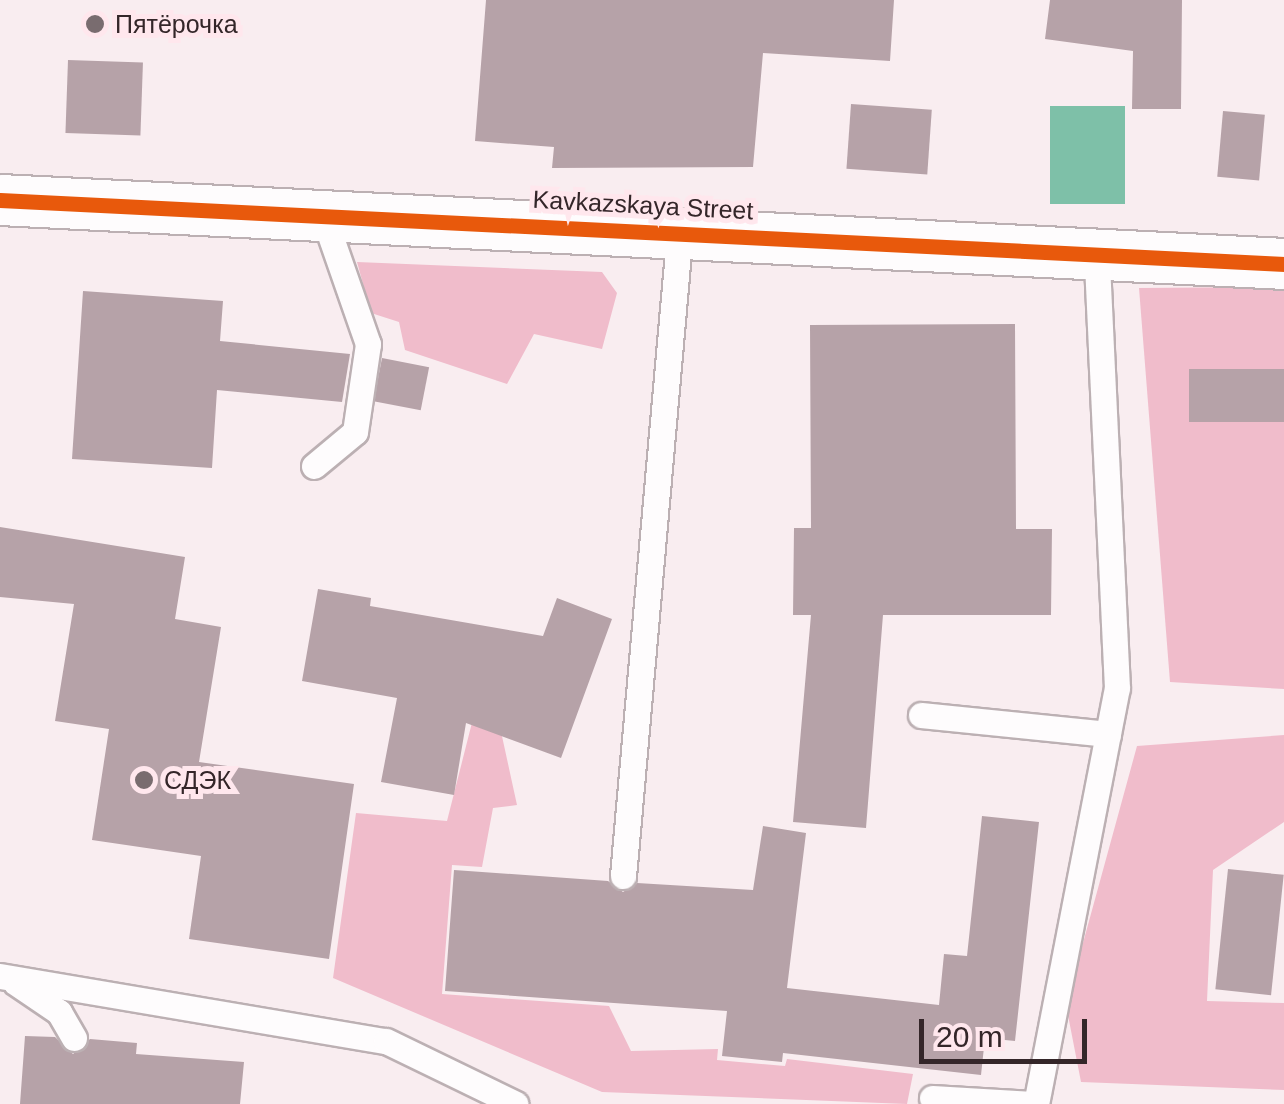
<!DOCTYPE html>
<meta charset="utf-8">
<style>
body{margin:0}
#map{position:relative;width:1284px;height:1104px;overflow:hidden;background:#f9edf0;font-family:Arial,sans-serif}
div>[style]{position:absolute}
.forest>*{inset:0;background:#f0bccb}
.water>*{inset:0;background:#7ec0a8;transform-origin:0 0}
.building>*{inset:0;background:#b6a2a8;transform-origin:0 0}
.roads{filter:drop-shadow(2px 0 #bcb0b3) drop-shadow(-2px 0 #bcb0b3) drop-shadow(0 2px #bcb0b3) drop-shadow(0 -2px #bcb0b3)}
.lane>*{height:25px;margin:-12.5px;padding:0 12.5px;transform-origin:12.5px;border-radius:12.5px;background:#fefcfd}
.street>*{height:50px;margin:-25px;padding:0 25px;transform-origin:25px;border-radius:25px;background:#fefcfd}
.cycleway>*{height:15px;margin:-7.5px;padding:0 7.5px;transform-origin:7.5px;border-radius:7.5px;background:#e8590c}
.dots>*{width:28px;height:28px;translate:-50% -50%;box-sizing:border-box;border:5px solid #ffe7ed;border-radius:50%}
span{translate:-50% -50%;white-space:nowrap;text-align:center;line-height:1.15;-webkit-text-stroke:10px #ffe7ed;paint-order:stroke}
.poi-label{font-size:25px;color:#342629}
.left{translate:0 -50%;text-align:left}
.street-label{font-size:25px;color:#342629}
.scale{position:absolute;left:919px;top:1019px;width:168px;height:45px;box-sizing:border-box;border:5px solid #342629;border-top:0;padding-left:12px;font-size:30px;line-height:35px;white-space:nowrap;color:#342629;-webkit-text-stroke:8px #ffe7ed;paint-order:stroke}
</style>
<div id="map">
<div class="forest">
<div style="clip-path:polygon(357px 262px,602px 272px,617px 293px,602px 349px,534px 334px,507px 384px,405px 350px,399px 322px,371px 313px)"></div>
<div style="clip-path:polygon(1284px 287px,1284px 689px,1170px 682px,1139px 288px)"></div>
<div style="clip-path:polygon(478px 699px,495px 704px,517px 805px,493px 808px,482px 867px,452px 865px,442px 994px,609px 1006px,631px 1051px,718px 1049px,717px 1060px,785px 1066px,787px 1059px,913px 1074px,907px 1104px,602px 1092px,333px 978px,356px 813px,447px 821px)"></div>
<div style="clip-path:polygon(1284px 735px,1284px 822px,1213px 870px,1207px 1001px,1284px 1003px,1284px 1090px,1081px 1082px,1066px 1005px,1137px 746px)"></div>
</div>
<div class="water">
<div style="left:1050px;top:106px;width:75px;height:98px"></div>
</div>
<div class="building">
<div style="clip-path:polygon(486px 0,894px 0,890px 61px,763px 53px,753px 167px,552px 168px,554px 147px,475px 141px)"></div>
<div style="clip-path:polygon(1050px 0,1182px 0,1181px 109px,1132px 109px,1133px 51px,1045px 39px)"></div>
<div style="left:68px;top:60px;width:75px;height:73px;rotate:2deg"></div>
<div style="left:851px;top:104px;width:81px;height:65px;rotate:4deg"></div>
<div style="left:1223px;top:111px;width:42px;height:66px;rotate:5deg"></div>
<div style="clip-path:polygon(83px 291px,223px 301px,220px 341px,350px 354px,342px 402px,217px 390px,212px 468px,72px 459px)"></div>
<div style="clip-path:polygon(1015px 324px,1016px 529px,1052px 529px,1051px 615px,883px 615px,866px 828px,793px 822px,811px 615px,793px 615px,794px 528px,811px 528px,810px 325px)"></div>
<div style="left:382px;top:358px;width:48px;height:44px;rotate:11deg"></div>
<div style="left:1189px;top:369px;width:95px;height:53px"></div>
<div style="clip-path:polygon(0 527px,185px 557px,175px 619px,221px 627px,199px 762px,354px 784px,329px 959px,189px 939px,201px 856px,92px 840px,109px 729px,55px 721px,74px 604px,0 597px)"></div>
<div style="clip-path:polygon(318px 589px,371px 598px,370px 606px,543px 636px,557px 598px,612px 619px,561px 758px,466px 723px,454px 795px,381px 782px,397px 698px,302px 681px)"></div>
<div style="clip-path:polygon(982px 816px,1039px 822px,1015px 1041px,985px 1038px,981px 1075px,783px 1053px,782px 1062px,722px 1056px,727px 1011px,445px 991px,454px 870px,608px 881px,623px 892px,637px 883px,753px 890px,763px 826px,806px 833px,787px 988px,939px 1005px,944px 954px,967px 956px)"></div>
<div style="left:1228px;top:869px;width:56px;height:121px;rotate:6deg"></div>
<div style="clip-path:polygon(25px 1036px,55px 1037px,73px 1054px,90px 1039px,137px 1043px,136px 1054px,244px 1062px,240px 1104px,20px 1104px)"></div>
</div>
<div class="roads">
<div class="lane">
<div style="left:314px;top:466px;width:53px;rotate:-39.7deg"></div>
<div style="left:355px;top:432px;width:89px;rotate:-81.6deg"></div>
<div style="left:368px;top:344px;width:137px;rotate:-109.2deg"></div>
<div style="left:921px;top:715px;width:188px;rotate:5.8deg"></div>
<div style="left:623px;top:876px;width:649px;rotate:-84.96deg"></div>
<div style="left:0;top:976px;width:391px;rotate:9.6deg"></div>
<div style="left:386px;top:1041px;width:144px;rotate:25.9deg"></div>
<div style="left:16px;top:983px;width:52px;rotate:34deg"></div>
<div style="left:59px;top:1012px;width:30px;rotate:60deg"></div>
<div style="left:932px;top:1098px;width:101px;rotate:3.4deg"></div>
<div style="left:1036px;top:1104px;width:424px;rotate:-79deg"></div>
<div style="left:1117px;top:688px;width:429px;rotate:-92.7deg"></div>
</div>
<div class="street">
<div style="left:0;top:200px;width:1286px;rotate:2.85deg"></div>
</div>
</div>
<div class="cycleway">
<div style="left:0;top:200px;width:1286px;rotate:2.85deg"></div>
</div>
<div class="dots">
<div style="left:95px;top:24px;background:#796c6f"></div>
<div style="left:144px;top:780px;background:#796c6f"></div>
</div>
<div class="poi-label">
<span class="left" style="left:115px;top:24px">Пятёрочка</span>
<span class="left" style="left:164px;top:780px">СДЭК</span>
</div>
<div class="street-label">
<span style="left:643px;top:205px;rotate:3deg">Kavkazskaya Street</span>
</div>
<div class="scale">20 m</div>
</div>
